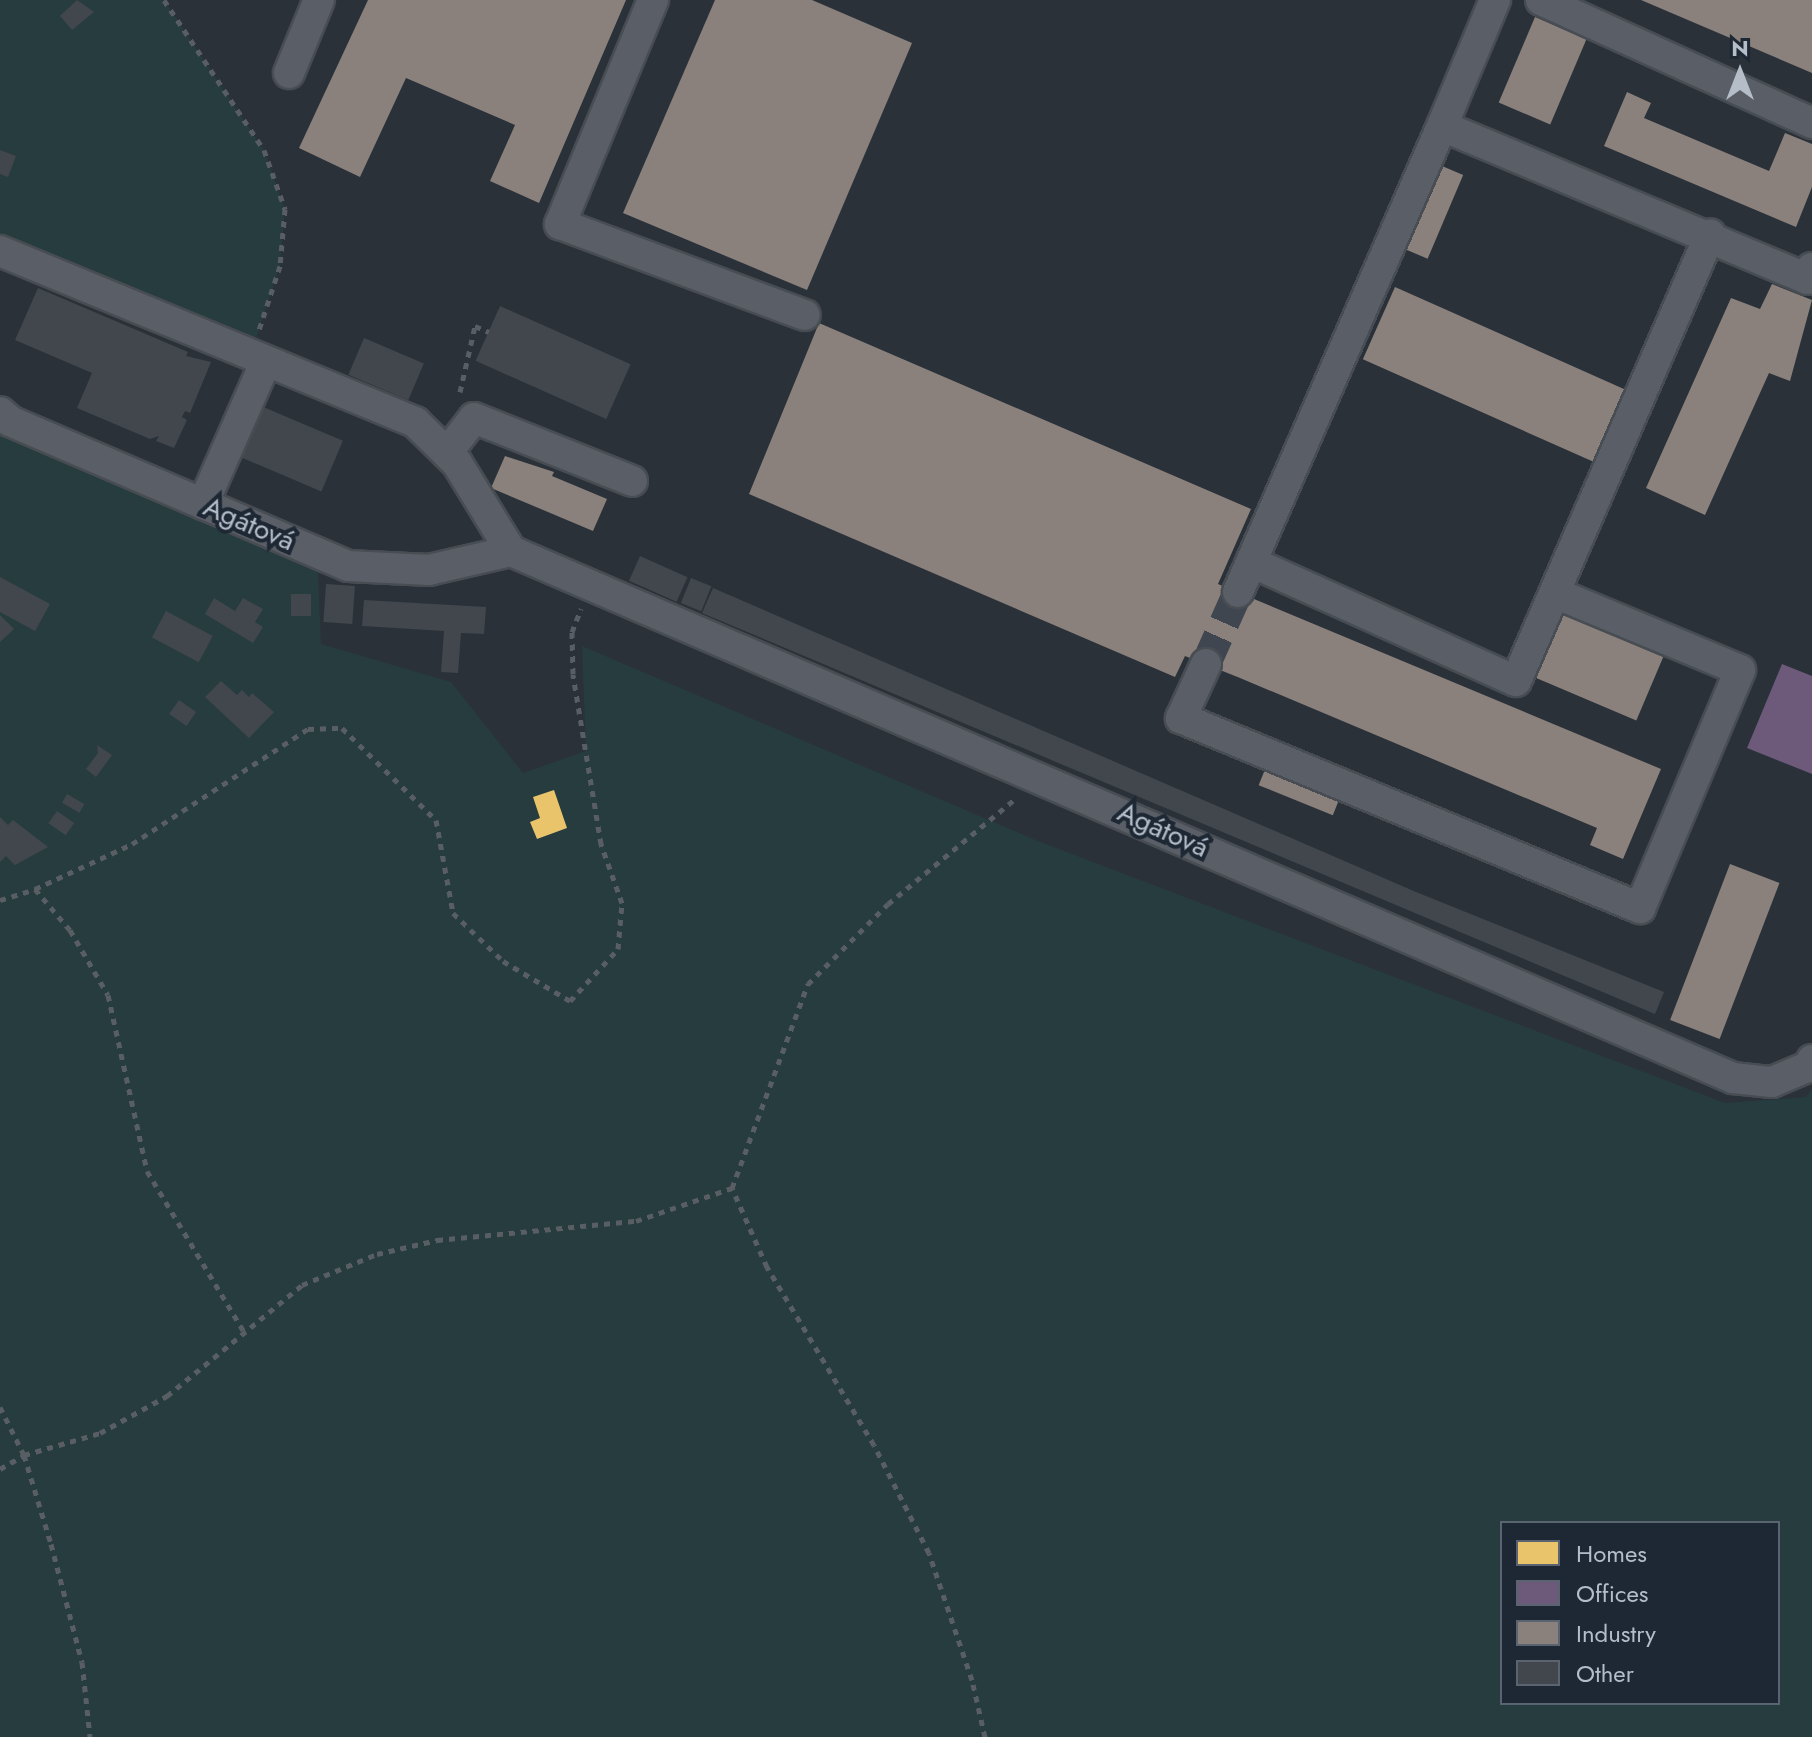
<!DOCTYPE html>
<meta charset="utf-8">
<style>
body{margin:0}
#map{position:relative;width:1812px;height:1737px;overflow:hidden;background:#2a3139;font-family:Jost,sans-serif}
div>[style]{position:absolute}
.green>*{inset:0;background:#273c3f}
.homes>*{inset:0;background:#e9c46a}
.offices>*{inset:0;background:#6d597a}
.industry>*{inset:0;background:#8a817c;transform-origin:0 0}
.building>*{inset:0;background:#41474d;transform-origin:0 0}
.minor-tunnel>*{height:30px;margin-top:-15px;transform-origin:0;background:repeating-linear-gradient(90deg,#3f464f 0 30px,transparent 0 45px)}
.path>*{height:5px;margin-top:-2.5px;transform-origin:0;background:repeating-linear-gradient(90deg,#585e63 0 6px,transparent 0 12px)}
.roads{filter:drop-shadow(2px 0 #484d53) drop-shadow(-2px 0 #484d53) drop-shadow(0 2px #484d53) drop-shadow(0 -2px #484d53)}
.minor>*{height:30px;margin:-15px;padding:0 15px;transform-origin:15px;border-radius:15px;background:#5a5f67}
span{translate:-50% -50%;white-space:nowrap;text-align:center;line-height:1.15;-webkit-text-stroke:8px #1d2834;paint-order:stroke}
.street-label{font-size:28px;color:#b5bdc9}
.legend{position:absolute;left:1500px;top:1521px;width:280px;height:184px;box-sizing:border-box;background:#1d2834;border:2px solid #5a6470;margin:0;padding:10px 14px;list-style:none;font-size:24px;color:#b5bdc9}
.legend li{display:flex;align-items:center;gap:16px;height:40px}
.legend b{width:40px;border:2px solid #5a6470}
.north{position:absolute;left:1700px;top:32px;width:80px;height:80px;-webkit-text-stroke:6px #1d2834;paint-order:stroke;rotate:0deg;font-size:22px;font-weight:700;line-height:32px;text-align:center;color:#b5bdc9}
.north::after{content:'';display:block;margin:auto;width:28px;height:36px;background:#b5bdc9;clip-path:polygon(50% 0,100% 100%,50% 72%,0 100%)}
</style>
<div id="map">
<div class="green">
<div style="clip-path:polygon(0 0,164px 0,264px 150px,285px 209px,280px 266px,251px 354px,0 251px)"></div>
<div style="clip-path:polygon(evenodd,0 412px,317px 553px,321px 644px,451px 682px,523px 773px,586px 751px,582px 646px,1038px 841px,1725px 1103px,1806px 1097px,1812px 1089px,1812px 1737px,0 1737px,0 412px,1502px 1523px,1778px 1523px,1778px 1703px,1502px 1703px,1502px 1523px)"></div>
</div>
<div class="homes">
<div style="clip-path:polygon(554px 790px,567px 828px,537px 839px,530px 822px,540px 818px,533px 797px)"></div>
</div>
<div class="offices">
<div style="clip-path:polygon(1782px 664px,1812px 676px,1812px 774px,1747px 748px)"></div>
</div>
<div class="industry">
<div style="clip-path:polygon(368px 0,626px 0,539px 203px,490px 181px,515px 125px,406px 78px,360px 177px,299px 148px)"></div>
<div style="clip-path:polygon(715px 0,812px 0,912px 43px,807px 290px,623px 213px)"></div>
<div style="clip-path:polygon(1641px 0,1812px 0,1812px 73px)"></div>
<div style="left:1535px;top:17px;width:56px;height:93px;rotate:23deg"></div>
<div style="clip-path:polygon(1627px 92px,1651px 103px,1644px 118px,1769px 171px,1785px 133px,1812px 144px,1812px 187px,1796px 227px,1604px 146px)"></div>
<div style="left:1442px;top:166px;width:23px;height:91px;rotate:23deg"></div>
<div style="clip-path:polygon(1772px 284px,1812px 300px,1790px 381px,1769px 373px,1705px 515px,1646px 488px,1731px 298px,1760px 309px)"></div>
<div style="left:1395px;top:287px;width:253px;height:79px;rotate:24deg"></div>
<div style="clip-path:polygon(819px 323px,1251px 509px,1218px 584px,1661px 769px,1623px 859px,1590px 845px,1597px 828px,1240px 678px,1185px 656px,1175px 677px,749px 494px)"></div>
<div style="clip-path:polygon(505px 456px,554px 472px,552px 476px,607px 499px,593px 531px,491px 488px)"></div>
<div style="left:1562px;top:614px;width:110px;height:69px;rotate:23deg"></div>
<div style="left:1268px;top:762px;width:80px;height:25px;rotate:22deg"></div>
<div style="left:1730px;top:864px;width:53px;height:167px;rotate:21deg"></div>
</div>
<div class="building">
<div style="clip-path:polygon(77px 0,94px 12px,72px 30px,60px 16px)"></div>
<div style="clip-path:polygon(0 150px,16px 156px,8px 177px,0 174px)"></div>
<div style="clip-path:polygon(38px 288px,188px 352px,186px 356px,211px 362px,190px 413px,185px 411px,182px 417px,187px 420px,174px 448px,156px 441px,159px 436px,150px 439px,77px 408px,92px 373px,15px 340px)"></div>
<div style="left:500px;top:306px;width:143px;height:60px;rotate:24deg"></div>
<div style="left:364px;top:338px;width:65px;height:40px;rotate:23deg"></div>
<div style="left:261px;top:406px;width:89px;height:55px;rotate:23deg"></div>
<div style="left:640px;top:556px;width:52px;height:27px;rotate:24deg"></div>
<div style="clip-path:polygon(0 577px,50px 604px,35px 631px,0 612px)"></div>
<div style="left:691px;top:578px;width:22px;height:27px;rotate:22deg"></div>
<div style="left:326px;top:584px;width:29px;height:38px;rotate:4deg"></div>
<div style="clip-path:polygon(713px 588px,1416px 892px,1664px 992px,1655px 1014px,702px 613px)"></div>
<div style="left:291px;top:594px;width:20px;height:22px"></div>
<div style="clip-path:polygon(214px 598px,235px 611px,243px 598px,263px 609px,255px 622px,263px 627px,253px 643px,205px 614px)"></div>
<div style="clip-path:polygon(364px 600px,486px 607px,484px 634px,461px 633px,458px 673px,441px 672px,444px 631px,362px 626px)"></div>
<div style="left:166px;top:611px;width:53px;height:30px;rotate:28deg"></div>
<div style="clip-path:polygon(0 615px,14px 629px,0 642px)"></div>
<div style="clip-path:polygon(221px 681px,237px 695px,242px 690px,249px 697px,252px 693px,274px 712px,249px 738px,205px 697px)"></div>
<div style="left:179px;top:700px;width:21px;height:17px;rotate:35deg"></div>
<div style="clip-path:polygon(97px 745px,112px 755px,96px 777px,86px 769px,98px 753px)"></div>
<div style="left:67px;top:794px;width:20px;height:10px;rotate:30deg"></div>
<div style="left:57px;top:811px;width:21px;height:15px;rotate:35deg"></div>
<div style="clip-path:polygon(0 817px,8px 825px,13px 820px,48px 847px,15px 865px,6px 856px,0 862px)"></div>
</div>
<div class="minor-tunnel">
<div style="left:1206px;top:664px;width:79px;rotate:-66deg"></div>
</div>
<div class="path">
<div style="left:164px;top:0;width:180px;rotate:56.3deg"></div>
<div style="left:264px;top:150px;width:63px;rotate:70.4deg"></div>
<div style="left:285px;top:209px;width:57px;rotate:95deg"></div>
<div style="left:280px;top:266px;width:67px;rotate:108.2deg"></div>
<div style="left:460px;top:392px;width:68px;rotate:-77.2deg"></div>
<div style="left:475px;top:326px;width:15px;rotate:23deg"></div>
<div style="left:35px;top:889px;width:54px;rotate:49.5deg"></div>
<div style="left:70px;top:930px;width:75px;rotate:59.7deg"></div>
<div style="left:108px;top:995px;width:180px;rotate:77.5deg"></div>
<div style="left:147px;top:1171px;width:186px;rotate:58.9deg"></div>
<div style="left:0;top:900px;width:37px;rotate:-17deg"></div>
<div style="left:35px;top:889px;width:107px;rotate:-24.9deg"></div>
<div style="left:132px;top:844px;width:210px;rotate:-33.2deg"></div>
<div style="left:308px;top:729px;width:34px;rotate:-2deg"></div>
<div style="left:342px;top:728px;width:132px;rotate:44.4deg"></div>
<div style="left:436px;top:820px;width:95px;rotate:79.6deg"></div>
<div style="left:453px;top:913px;width:69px;rotate:43.8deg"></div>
<div style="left:503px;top:961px;width:78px;rotate:30.8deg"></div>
<div style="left:570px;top:1001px;width:71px;rotate:-47.3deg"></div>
<div style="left:618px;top:949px;width:46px;rotate:-85deg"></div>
<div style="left:622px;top:903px;width:63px;rotate:-109.6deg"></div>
<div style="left:601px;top:844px;width:172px;rotate:-99.4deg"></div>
<div style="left:573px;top:674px;width:42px;rotate:-91.4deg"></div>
<div style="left:572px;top:632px;width:25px;rotate:-69deg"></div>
<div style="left:0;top:1407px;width:54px;rotate:63.4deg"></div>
<div style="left:24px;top:1455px;width:93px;rotate:73.1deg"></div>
<div style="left:51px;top:1544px;width:122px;rotate:75.3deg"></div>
<div style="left:82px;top:1662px;width:75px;rotate:83.9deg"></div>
<div style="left:0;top:1469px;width:28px;rotate:-30deg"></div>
<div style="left:24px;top:1455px;width:79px;rotate:-16.1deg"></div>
<div style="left:100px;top:1433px;width:77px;rotate:-28.9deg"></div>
<div style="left:167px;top:1396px;width:175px;rotate:-39.4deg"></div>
<div style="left:302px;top:1285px;width:81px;rotate:-22.5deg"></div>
<div style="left:377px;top:1254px;width:62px;rotate:-13.1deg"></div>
<div style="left:437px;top:1240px;width:200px;rotate:-5.5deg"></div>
<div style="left:636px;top:1221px;width:102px;rotate:-19deg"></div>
<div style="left:985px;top:1737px;width:58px;rotate:-102.8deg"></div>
<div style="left:972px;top:1680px;width:134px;rotate:-108.7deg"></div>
<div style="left:929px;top:1553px;width:121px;rotate:-117deg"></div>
<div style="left:874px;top:1445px;width:208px;rotate:-121deg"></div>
<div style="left:767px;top:1267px;width:86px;rotate:-113.9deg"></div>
<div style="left:732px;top:1188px;width:218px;rotate:-69.6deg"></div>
<div style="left:808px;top:984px;width:113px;rotate:-45deg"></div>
<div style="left:888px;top:904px;width:165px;rotate:-39.6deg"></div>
</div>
<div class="roads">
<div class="minor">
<div style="left:653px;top:0;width:243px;rotate:112.5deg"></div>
<div style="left:560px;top:224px;width:261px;rotate:20.4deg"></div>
<div style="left:1495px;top:0;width:137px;rotate:112.8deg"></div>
<div style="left:1442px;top:126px;width:396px;rotate:22.7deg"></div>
<div style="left:1807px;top:279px;width:12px;rotate:-66deg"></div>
<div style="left:1541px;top:0;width:298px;rotate:24.4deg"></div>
<div style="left:289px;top:73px;width:79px;rotate:-67.7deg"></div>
<div style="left:0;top:251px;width:449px;rotate:22.4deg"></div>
<div style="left:415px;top:422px;width:59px;rotate:44.3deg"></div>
<div style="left:457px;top:463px;width:103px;rotate:58.5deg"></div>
<div style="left:511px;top:551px;width:84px;rotate:167deg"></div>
<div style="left:429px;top:570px;width:81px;rotate:-177.2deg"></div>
<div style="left:348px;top:566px;width:368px;rotate:-156.8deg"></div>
<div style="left:10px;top:421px;width:13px;rotate:-138deg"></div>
<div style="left:447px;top:453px;width:44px;rotate:-52.4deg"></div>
<div style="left:474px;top:418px;width:170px;rotate:21.7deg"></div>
<div style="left:203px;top:504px;width:156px;rotate:-66.2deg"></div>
<div style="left:511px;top:551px;width:1331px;rotate:23.33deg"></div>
<div style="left:1733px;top:1078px;width:39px;rotate:6deg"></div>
<div style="left:1772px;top:1082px;width:39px;rotate:-23deg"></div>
<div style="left:1808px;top:1067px;width:8px;rotate:-60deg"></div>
<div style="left:1251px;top:562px;width:290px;rotate:24.2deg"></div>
<div style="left:1516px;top:681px;width:487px;rotate:-66.5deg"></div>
<div style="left:1238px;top:592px;width:509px;rotate:-66.36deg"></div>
<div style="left:1206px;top:664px;width:60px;rotate:114.8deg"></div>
<div style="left:1181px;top:718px;width:497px;rotate:22.5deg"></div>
<div style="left:1640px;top:908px;width:258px;rotate:-67.2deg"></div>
<div style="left:1740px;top:670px;width:200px;rotate:-157.4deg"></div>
</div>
</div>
<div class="street-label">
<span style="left:249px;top:524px;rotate:23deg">Agátová</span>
<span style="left:1163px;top:830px;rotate:24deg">Agátová</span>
</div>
<ul class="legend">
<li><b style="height:22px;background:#e9c46a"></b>Homes</li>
<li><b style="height:22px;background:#6d597a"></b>Offices</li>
<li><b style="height:22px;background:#8a817c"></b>Industry</li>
<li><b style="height:22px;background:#41474d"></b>Other</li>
</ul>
<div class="north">N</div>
</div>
